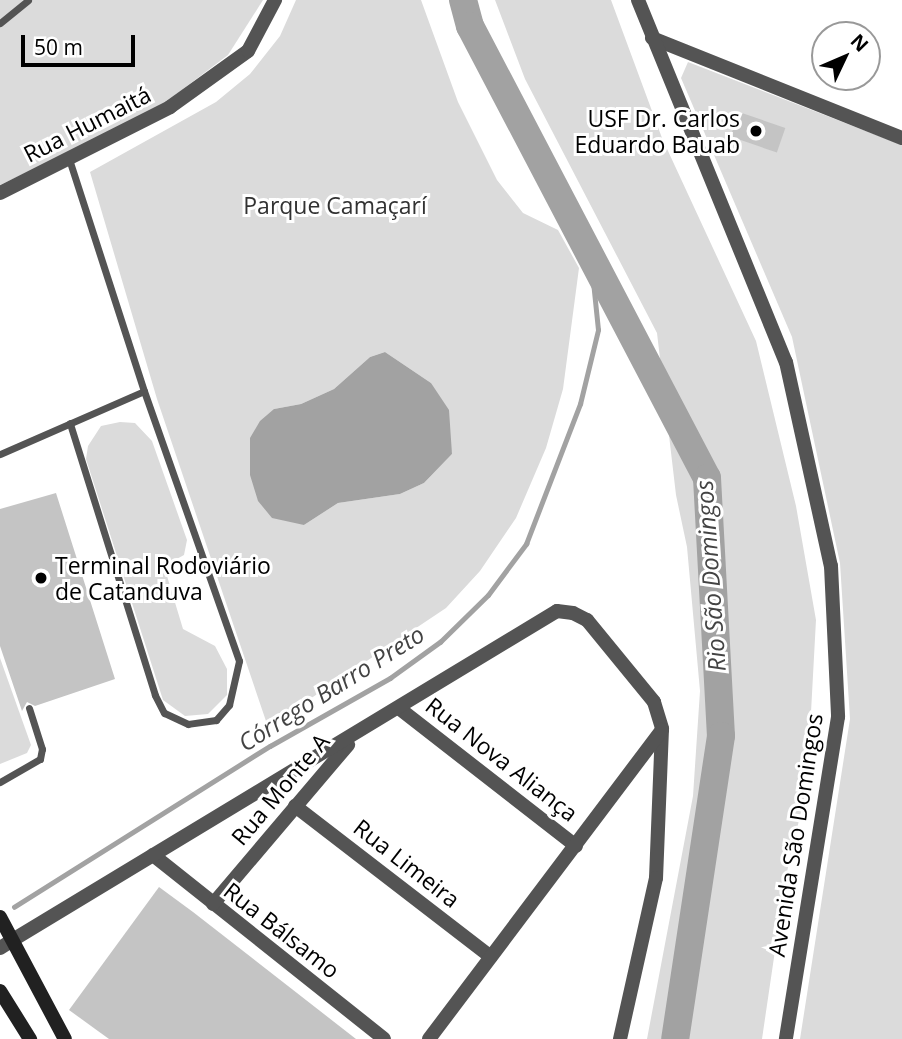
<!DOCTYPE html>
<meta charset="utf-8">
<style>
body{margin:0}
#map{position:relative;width:902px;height:1039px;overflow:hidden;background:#fff;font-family:"Open Sans",sans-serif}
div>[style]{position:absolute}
.green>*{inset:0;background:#dbdbdb}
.water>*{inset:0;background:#a2a2a2}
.stream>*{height:4.5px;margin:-2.25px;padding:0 2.25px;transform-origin:2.25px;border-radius:2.25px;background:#a2a2a2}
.river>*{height:28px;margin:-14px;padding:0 14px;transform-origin:14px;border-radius:14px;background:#a2a2a2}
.building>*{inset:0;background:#c4c4c4;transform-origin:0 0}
.service>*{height:7px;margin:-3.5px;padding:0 3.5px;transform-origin:3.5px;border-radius:3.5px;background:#545454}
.minor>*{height:14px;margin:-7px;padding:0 7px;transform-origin:7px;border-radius:7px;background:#545454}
.tertiary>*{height:14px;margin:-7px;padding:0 7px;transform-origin:7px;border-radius:7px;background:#545454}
.secondary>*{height:14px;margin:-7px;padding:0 7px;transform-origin:7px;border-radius:7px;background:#212121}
.dots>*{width:19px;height:19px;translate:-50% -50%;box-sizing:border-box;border:4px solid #fff;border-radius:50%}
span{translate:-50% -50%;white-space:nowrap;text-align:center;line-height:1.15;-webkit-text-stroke:6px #fff;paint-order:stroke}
.poi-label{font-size:23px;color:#000}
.right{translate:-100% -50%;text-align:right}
.left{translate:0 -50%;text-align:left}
.street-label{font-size:23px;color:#000}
.park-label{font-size:23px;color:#323232}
.water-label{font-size:24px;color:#434343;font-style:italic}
.north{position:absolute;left:811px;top:21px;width:70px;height:70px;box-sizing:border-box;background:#fff;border:2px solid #999;border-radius:50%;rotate:46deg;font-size:19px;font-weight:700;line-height:28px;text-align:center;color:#000}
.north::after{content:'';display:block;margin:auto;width:24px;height:32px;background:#000;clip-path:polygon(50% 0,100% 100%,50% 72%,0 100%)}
.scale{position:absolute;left:21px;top:35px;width:114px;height:32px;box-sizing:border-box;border:4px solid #000;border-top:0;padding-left:9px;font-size:21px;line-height:24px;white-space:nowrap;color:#000;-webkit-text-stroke:5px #fff;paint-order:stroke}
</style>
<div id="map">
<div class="green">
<div style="clip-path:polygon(0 0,263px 0,228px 55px,150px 114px,0 185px)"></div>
<div style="clip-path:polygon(evenodd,296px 0,421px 0,458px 102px,497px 180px,523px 213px,558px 230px,579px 268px,563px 389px,546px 448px,516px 518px,480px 571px,446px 608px,268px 727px,157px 399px,90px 172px,216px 102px,250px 74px,280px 36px,296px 0,385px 352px,431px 383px,452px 454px,424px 483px,400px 494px,338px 503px,304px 525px,274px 409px,301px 404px,334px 389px,370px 357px,385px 352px)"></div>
<div style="clip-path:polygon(495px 0,611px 0,662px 138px,756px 341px,796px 506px,816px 620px,807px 786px,786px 876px,762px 1039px,647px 1039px,693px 796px,700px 691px,687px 547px,676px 495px,657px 333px,525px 79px)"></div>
<div style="clip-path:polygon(688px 62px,902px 145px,902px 1039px,800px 1039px,850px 719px,840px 563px,792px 337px,681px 78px)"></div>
<div style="clip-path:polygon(120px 422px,135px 423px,152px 441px,187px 540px,184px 555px,164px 566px,183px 629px,215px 646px,227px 669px,227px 695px,208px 714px,185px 716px,163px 700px,86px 459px,88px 446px,101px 426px)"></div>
<div style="clip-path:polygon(0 658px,31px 745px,27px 753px,0 764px)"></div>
</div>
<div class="water">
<div style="clip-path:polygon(385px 352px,431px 383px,449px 410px,452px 454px,424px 483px,400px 494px,338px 503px,304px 525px,272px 518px,258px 501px,250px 475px,250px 438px,260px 421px,274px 409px,301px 404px,334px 389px,370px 357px)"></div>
</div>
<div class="stream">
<div style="left:14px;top:907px;width:302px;rotate:-32.2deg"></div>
<div style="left:270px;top:746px;width:138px;rotate:-29.5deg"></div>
<div style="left:390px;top:678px;width:62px;rotate:-35.8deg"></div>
<div style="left:440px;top:642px;width:67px;rotate:-44.4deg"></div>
<div style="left:488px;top:595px;width:64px;rotate:-53.3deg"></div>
<div style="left:526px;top:544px;width:150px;rotate:-68.9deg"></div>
<div style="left:580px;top:404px;width:76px;rotate:-76.3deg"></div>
<div style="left:598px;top:330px;width:78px;rotate:-95.9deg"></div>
</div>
<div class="river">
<div style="left:463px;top:0;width:27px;rotate:75deg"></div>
<div style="left:470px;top:26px;width:510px;rotate:62.33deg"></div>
<div style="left:707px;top:478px;width:258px;rotate:86.9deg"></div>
<div style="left:721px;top:736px;width:306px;rotate:98.6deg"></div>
</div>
<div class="building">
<div style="left:739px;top:112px;width:49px;height:26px;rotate:19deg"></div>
<div style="clip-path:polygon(56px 493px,115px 679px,35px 706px,27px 702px,22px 711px,0 646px,0 509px)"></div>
<div style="clip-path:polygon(159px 887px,193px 912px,356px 1039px,109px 1039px,69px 1010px)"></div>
</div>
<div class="service">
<div style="left:0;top:23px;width:36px;rotate:-39deg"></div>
<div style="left:69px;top:159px;width:244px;rotate:72.1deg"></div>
<div style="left:144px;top:391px;width:286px;rotate:70.6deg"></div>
<div style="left:239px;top:661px;width:45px;rotate:102.8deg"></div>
<div style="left:229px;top:705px;width:20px;rotate:131deg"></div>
<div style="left:216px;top:720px;width:28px;rotate:172deg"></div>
<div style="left:188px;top:724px;width:26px;rotate:-155deg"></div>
<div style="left:164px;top:713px;width:20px;rotate:-117deg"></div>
<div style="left:155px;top:695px;width:285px;rotate:-107.4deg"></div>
<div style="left:0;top:454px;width:157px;rotate:-23.6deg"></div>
<div style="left:0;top:782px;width:46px;rotate:-29.9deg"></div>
<div style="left:40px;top:759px;width:10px;rotate:-79deg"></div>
<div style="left:42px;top:749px;width:43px;rotate:-107.6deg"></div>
</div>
<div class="minor">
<div style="left:652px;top:38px;width:269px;rotate:21.8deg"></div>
<div style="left:0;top:193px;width:191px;rotate:-26.8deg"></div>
<div style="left:170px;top:107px;width:96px;rotate:-35.7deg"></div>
<div style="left:248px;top:51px;width:58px;rotate:-62.1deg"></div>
<div style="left:400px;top:709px;width:223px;rotate:37.9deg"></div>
<div style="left:295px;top:806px;width:247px;rotate:37.6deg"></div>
<div style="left:153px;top:855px;width:295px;rotate:38.5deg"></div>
<div style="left:213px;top:904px;width:209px;rotate:-49.7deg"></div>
<div style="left:11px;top:941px;width:638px;rotate:-31.15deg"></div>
<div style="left:557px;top:611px;width:16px;rotate:7deg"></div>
<div style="left:573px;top:613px;width:16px;rotate:27deg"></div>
<div style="left:587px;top:620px;width:106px;rotate:50.7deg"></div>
<div style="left:654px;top:702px;width:28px;rotate:73deg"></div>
<div style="left:662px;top:729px;width:149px;rotate:92.3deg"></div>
<div style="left:656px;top:878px;width:165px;rotate:102.6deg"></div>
<div style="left:429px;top:1039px;width:387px;rotate:-53deg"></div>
</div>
<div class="tertiary">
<div style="left:638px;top:0;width:391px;rotate:67.8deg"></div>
<div style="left:786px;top:362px;width:209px;rotate:77.6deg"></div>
<div style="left:831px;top:566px;width:151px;rotate:87.3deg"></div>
<div style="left:838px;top:717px;width:326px;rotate:99.2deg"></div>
<div style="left:0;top:948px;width:13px;rotate:-32deg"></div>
</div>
<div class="secondary">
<div style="left:0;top:917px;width:138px;rotate:62deg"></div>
<div style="left:0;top:991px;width:57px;rotate:58deg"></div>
</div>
<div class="dots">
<div style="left:756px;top:131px;background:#000"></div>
<div style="left:41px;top:578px;background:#000"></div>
</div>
<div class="poi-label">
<span class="right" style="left:740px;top:131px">USF Dr. Carlos<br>Eduardo Bauab</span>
<span class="left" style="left:55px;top:578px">Terminal Rodoviário<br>de Catanduva</span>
</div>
<div class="street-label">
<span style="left:87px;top:124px;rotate:-27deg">Rua Humaitá</span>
<span style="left:502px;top:759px;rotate:38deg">Rua Nova Aliança</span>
<span style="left:280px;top:789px;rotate:-50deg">Rua Monte A</span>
<span style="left:795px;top:835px;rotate:-81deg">Avenida São Domingos</span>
<span style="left:407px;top:863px;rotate:38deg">Rua Limeira</span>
<span style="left:282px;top:930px;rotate:38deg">Rua Bálsamo</span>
</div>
<div class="park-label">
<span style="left:335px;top:205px">Parque Camaçarí</span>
</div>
<div class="water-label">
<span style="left:710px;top:576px;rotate:-94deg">Rio São Domingos</span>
<span style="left:331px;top:688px;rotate:-32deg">Córrego Barro Preto</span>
</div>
<div class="north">N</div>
<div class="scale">50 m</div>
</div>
